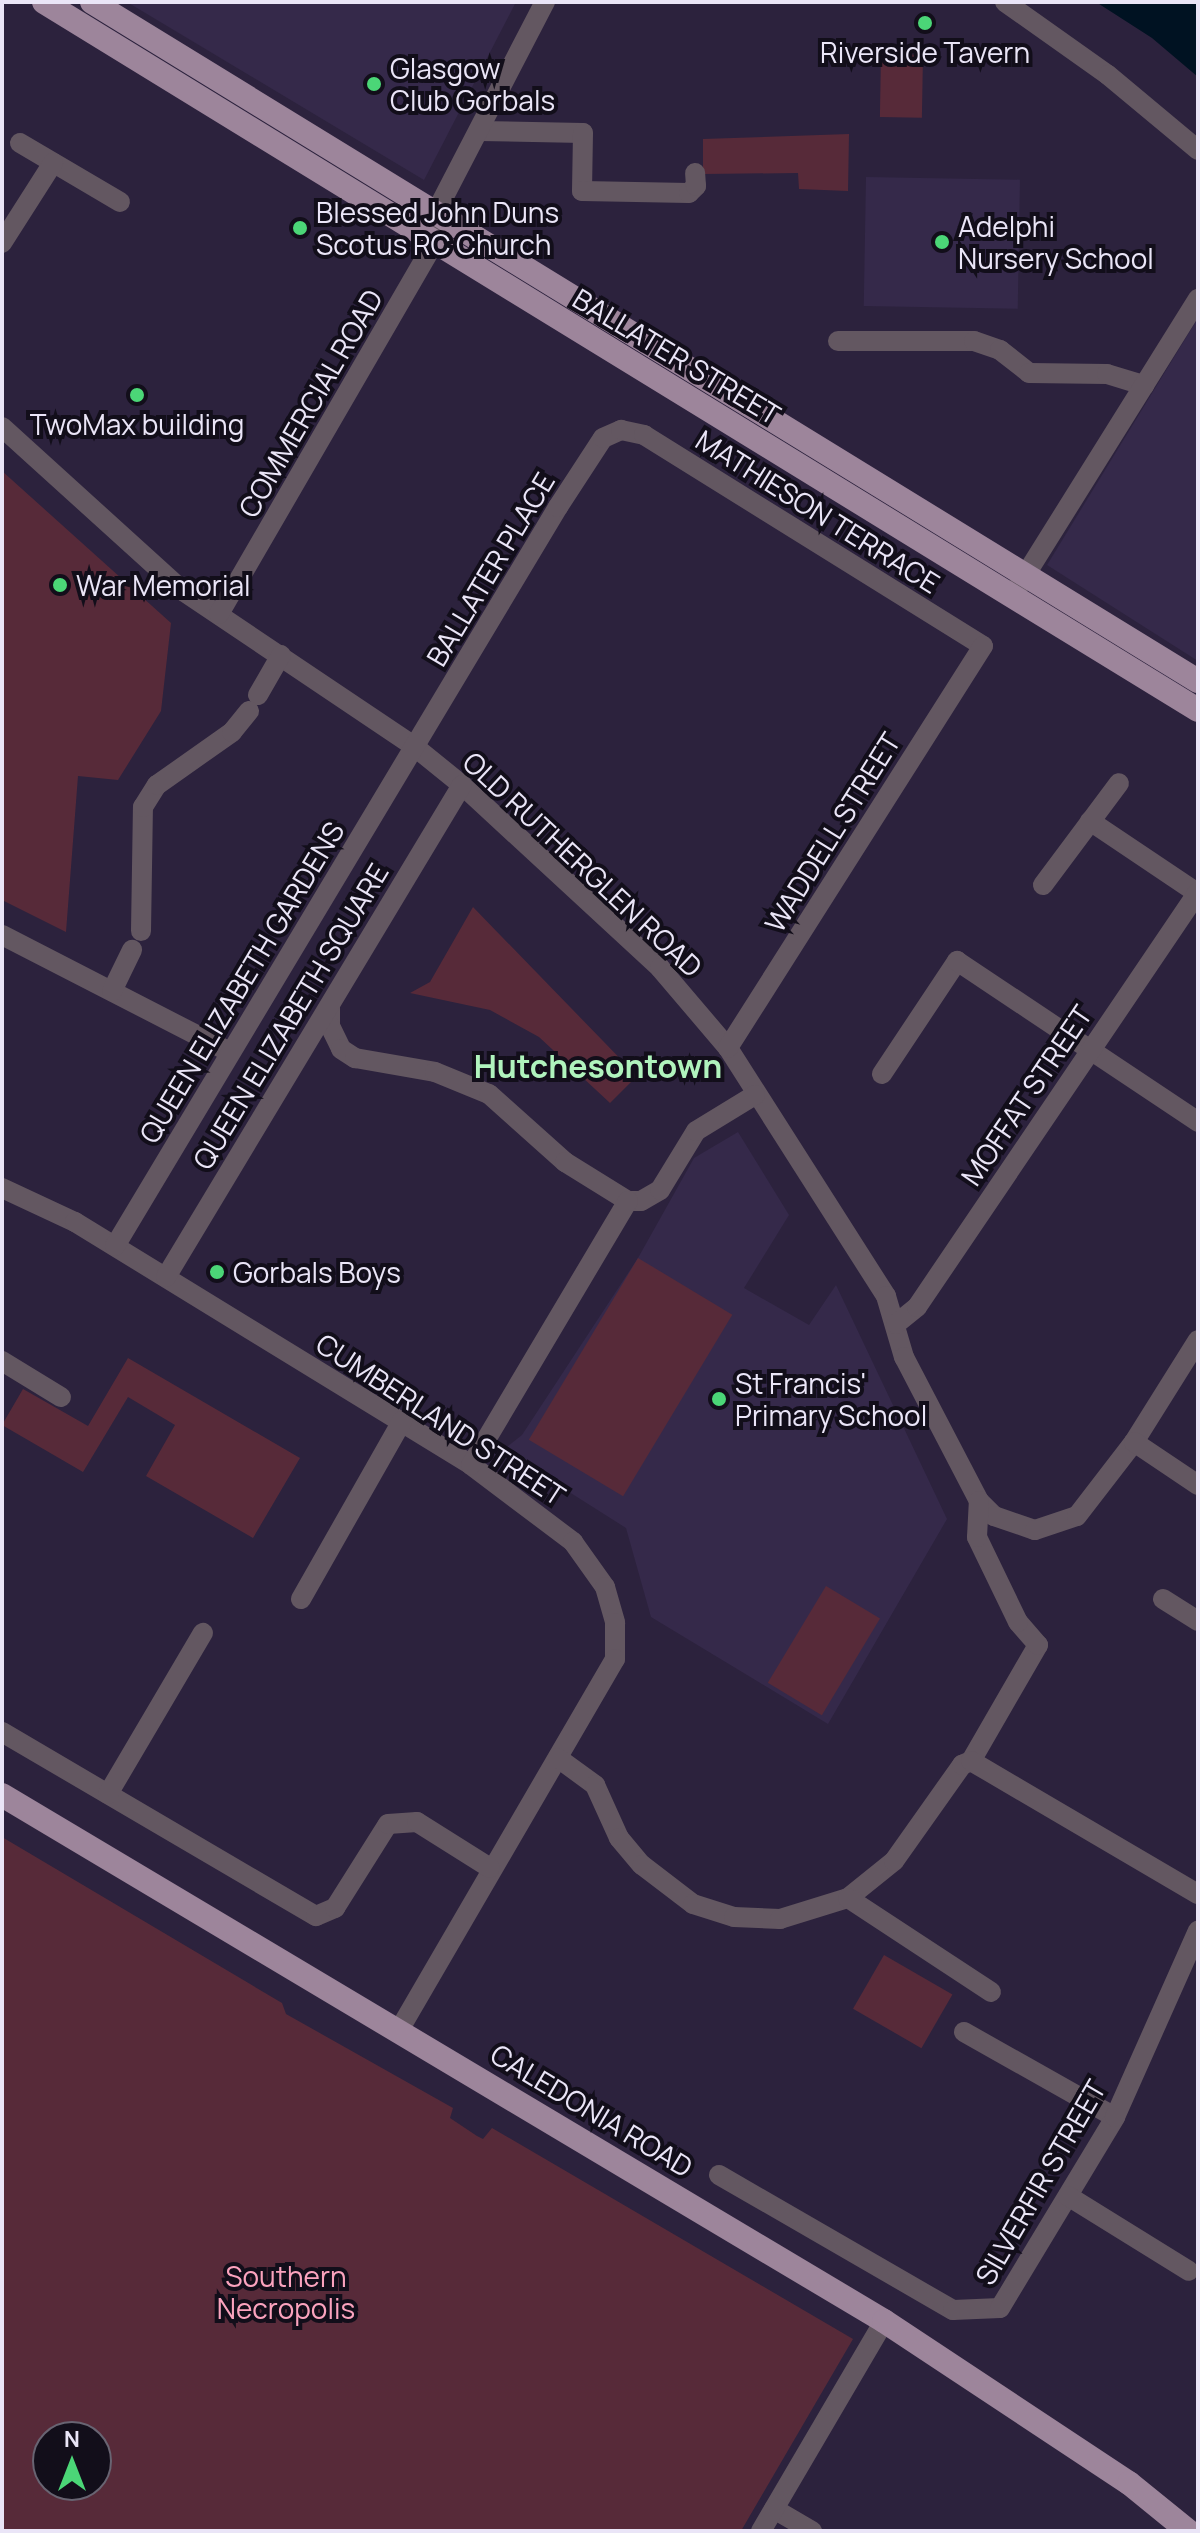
<!DOCTYPE html>
<style>
body{margin:0}
#map{position:relative;width:1200px;height:2533px;overflow:hidden;background:#2c223d;font-family:Manrope,sans-serif}
div>[style]{position:absolute}
.built>*{inset:0;background:#35294a;transform-origin:0 0}
.green>*{inset:0;background:#572a39;transform-origin:0 0}
.water>*{inset:0;background:#001222}
.street>*{height:20px;margin:-10px;padding:0 10px;transform-origin:10px;border-radius:10px;background:#635761}
.primary>*{height:24px;margin:-12px;padding:0 12px;transform-origin:12px;border-radius:12px;background:#9d859b}
.dots>*{width:22px;height:22px;translate:-50% -50%;box-sizing:border-box;border:4px solid #120e1a;border-radius:50%}
span{translate:-50% -50%;white-space:nowrap;text-align:center;line-height:1.15;-webkit-text-stroke:8px #120e1a;paint-order:stroke}
.poi-label{font-size:28px;color:#eae5f7}
.left{translate:0 -50%;text-align:left}
.street-label{font-size:28px;color:#eae5f7}
.park-label{font-size:28px;color:#fba3be}
.quarter-label{font-size:32px;color:#b0f3bd;font-weight:700}
.frame{position:absolute;inset:0;border:4px solid #eae5f7;pointer-events:none}
.north{position:absolute;left:32px;top:2421px;width:80px;height:80px;box-sizing:border-box;background:#120e1a;border:2px solid #686472;border-radius:50%;rotate:0deg;font-size:22px;font-weight:700;line-height:32px;text-align:center;color:#eae5f7}
.north::after{content:'';display:block;margin:auto;width:28px;height:36px;background:#4bd677;clip-path:polygon(50% 0,100% 100%,50% 72%,0 100%)}
</style>
<div id="map">
<div class="built">
<div style="clip-path:polygon(127px 2px,516px 2px,424px 180px)"></div>
<div style="left:866px;top:177px;width:154px;height:129px;rotate:1deg"></div>
<div style="clip-path:polygon(1198px 318px,1198px 661px,1047px 565px)"></div>
<div style="clip-path:polygon(738px 1132px,789px 1215px,744px 1288px,809px 1325px,836px 1285px,947px 1519px,828px 1724px,651px 1617px,626px 1528px,503px 1450px,522px 1435px,638px 1258px,694px 1158px)"></div>
</div>
<div class="green">
<div style="left:881px;top:54px;width:42px;height:63px;rotate:1deg"></div>
<div style="clip-path:polygon(849px 134px,848px 191px,799px 189px,798px 173px,703px 174px,703px 139px)"></div>
<div style="clip-path:polygon(2px 471px,171px 623px,161px 711px,118px 780px,78px 776px,66px 932px,2px 900px)"></div>
<div style="clip-path:polygon(473px 907px,637px 1076px,610px 1103px,539px 1037px,490px 1010px,410px 993px,430px 982px)"></div>
<div style="left:638px;top:1258px;width:110px;height:212px;rotate:31deg"></div>
<div style="clip-path:polygon(128px 1358px,300px 1458px,253px 1538px,146px 1476px,175px 1425px,128px 1397px,83px 1472px,2px 1425px,23px 1389px,88px 1426px)"></div>
<div style="left:826px;top:1586px;width:63px;height:113px;rotate:31deg"></div>
<div style="clip-path:polygon(evenodd,2px 1837px,282px 2003px,286px 2014px,453px 2108px,450px 2118px,477px 2136px,483px 2139px,492px 2128px,853px 2339px,741px 2531px,2px 2531px,2px 1837px,48px 2437px,96px 2437px,96px 2485px,48px 2485px,48px 2437px)"></div>
<div style="left:884px;top:1955px;width:79px;height:62px;rotate:30deg"></div>
</div>
<div class="water">
<div style="clip-path:polygon(1096px 2px,1198px 2px,1198px 77px,1152px 38px)"></div>
</div>
<div class="street">
<div style="left:1005px;top:2px;width:126px;rotate:35.3deg"></div>
<div style="left:1108px;top:75px;width:117px;rotate:39.8deg"></div>
<div style="left:480px;top:131px;width:103px;rotate:1.1deg"></div>
<div style="left:583px;top:133px;width:58px;rotate:91deg"></div>
<div style="left:582px;top:191px;width:107px;rotate:1.1deg"></div>
<div style="left:689px;top:193px;width:10px;rotate:-45deg"></div>
<div style="left:696px;top:186px;width:13px;rotate:-94deg"></div>
<div style="left:20px;top:143px;width:116px;rotate:30.5deg"></div>
<div style="left:2px;top:243px;width:95px;rotate:-57.5deg"></div>
<div style="left:838px;top:341px;width:136px"></div>
<div style="left:974px;top:341px;width:28px;rotate:19deg"></div>
<div style="left:1000px;top:350px;width:37px;rotate:38deg"></div>
<div style="left:1029px;top:373px;width:78px;rotate:0.7deg"></div>
<div style="left:1107px;top:374px;width:39px;rotate:17deg"></div>
<div style="left:2px;top:427px;width:244px;rotate:42.2deg"></div>
<div style="left:183px;top:591px;width:280px;rotate:33.9deg"></div>
<div style="left:415px;top:747px;width:60px;rotate:39deg"></div>
<div style="left:462px;top:785px;width:270px;rotate:42.7deg"></div>
<div style="left:660px;top:968px;width:105px;rotate:49.6deg"></div>
<div style="left:728px;top:1048px;width:294px;rotate:57.5deg"></div>
<div style="left:886px;top:1296px;width:64px;rotate:73.6deg"></div>
<div style="left:904px;top:1357px;width:162px;rotate:62.5deg"></div>
<div style="left:979px;top:1501px;width:21px;rotate:45deg"></div>
<div style="left:994px;top:1516px;width:43px;rotate:18.9deg"></div>
<div style="left:1035px;top:1530px;width:44px;rotate:-18.4deg"></div>
<div style="left:1077px;top:1516px;width:93px;rotate:-52.4deg"></div>
<div style="left:1134px;top:1442px;width:120px;rotate:-57.9deg"></div>
<div style="left:1018px;top:587px;width:340px;rotate:-58deg"></div>
<div style="left:219px;top:614px;width:429px;rotate:-59.9deg"></div>
<div style="left:434px;top:243px;width:31px;rotate:-86deg"></div>
<div style="left:436px;top:212px;width:237px;rotate:-62.6deg"></div>
<div style="left:258px;top:695px;width:46px;rotate:-60.1deg"></div>
<div style="left:1090px;top:821px;width:129px;rotate:33.9deg"></div>
<div style="left:1043px;top:885px;width:127px;rotate:-53.3deg"></div>
<div style="left:141px;top:931px;width:124px;rotate:-89.1deg"></div>
<div style="left:143px;top:807px;width:26px;rotate:-58deg"></div>
<div style="left:157px;top:785px;width:92px;rotate:-35.2deg"></div>
<div style="left:232px;top:732px;width:27px;rotate:-51deg"></div>
<div style="left:2px;top:935px;width:256px;rotate:27.2deg"></div>
<div style="left:112px;top:991px;width:46px;rotate:-64deg"></div>
<div style="left:330px;top:1007px;width:19px;rotate:90deg"></div>
<div style="left:330px;top:1026px;width:25px;rotate:64deg"></div>
<div style="left:341px;top:1049px;width:17px;rotate:33deg"></div>
<div style="left:355px;top:1058px;width:81px;rotate:9.9deg"></div>
<div style="left:435px;top:1072px;width:58px;rotate:22.2deg"></div>
<div style="left:489px;top:1094px;width:102px;rotate:41.8deg"></div>
<div style="left:565px;top:1162px;width:74px;rotate:31.8deg"></div>
<div style="left:628px;top:1201px;width:13px"></div>
<div style="left:641px;top:1201px;width:22px;rotate:-30deg"></div>
<div style="left:660px;top:1190px;width:69px;rotate:-58.6deg"></div>
<div style="left:696px;top:1131px;width:69px;rotate:-31.4deg"></div>
<div style="left:882px;top:1074px;width:136px;rotate:-56.4deg"></div>
<div style="left:957px;top:961px;width:290px;rotate:33.7deg"></div>
<div style="left:2px;top:1188px;width:81px;rotate:25deg"></div>
<div style="left:75px;top:1222px;width:465px;rotate:31.5deg"></div>
<div style="left:471px;top:1465px;width:128px;rotate:37deg"></div>
<div style="left:573px;top:1542px;width:55px;rotate:54.6deg"></div>
<div style="left:605px;top:1587px;width:37px;rotate:74deg"></div>
<div style="left:615px;top:1623px;width:36px;rotate:90deg"></div>
<div style="left:615px;top:1659px;width:428px;rotate:120.2deg"></div>
<div style="left:115px;top:1246px;width:862px;rotate:-59.06deg"></div>
<div style="left:558px;top:507px;width:82px;rotate:-56.9deg"></div>
<div style="left:603px;top:438px;width:20px;rotate:-24deg"></div>
<div style="left:621px;top:430px;width:24px;rotate:12deg"></div>
<div style="left:644px;top:435px;width:399px;rotate:31.9deg"></div>
<div style="left:983px;top:646px;width:476px;rotate:122.4deg"></div>
<div style="left:166px;top:1277px;width:574px;rotate:-58.97deg"></div>
<div style="left:896px;top:1324px;width:27px;rotate:-39deg"></div>
<div style="left:917px;top:1307px;width:501px;rotate:-55.9deg"></div>
<div style="left:2px;top:1361px;width:69px;rotate:31.4deg"></div>
<div style="left:1134px;top:1442px;width:77px;rotate:33.9deg"></div>
<div style="left:471px;top:1465px;width:307px;rotate:-59.3deg"></div>
<div style="left:301px;top:1599px;width:205px;rotate:-60.4deg"></div>
<div style="left:1163px;top:1599px;width:41px;rotate:32.2deg"></div>
<div style="left:2px;top:1732px;width:364px;rotate:30.4deg"></div>
<div style="left:316px;top:1916px;width:21px;rotate:-23deg"></div>
<div style="left:335px;top:1908px;width:99px;rotate:-57.8deg"></div>
<div style="left:388px;top:1824px;width:29px;rotate:-4deg"></div>
<div style="left:417px;top:1822px;width:86px;rotate:32.2deg"></div>
<div style="left:558px;top:1758px;width:46px;rotate:36.1deg"></div>
<div style="left:595px;top:1785px;width:58px;rotate:65.6deg"></div>
<div style="left:619px;top:1838px;width:35px;rotate:50deg"></div>
<div style="left:642px;top:1865px;width:64px;rotate:37.4deg"></div>
<div style="left:693px;top:1904px;width:43px;rotate:17.6deg"></div>
<div style="left:734px;top:1917px;width:46px;rotate:2.5deg"></div>
<div style="left:780px;top:1919px;width:71px;rotate:-17.2deg"></div>
<div style="left:848px;top:1898px;width:59px;rotate:-38.8deg"></div>
<div style="left:894px;top:1861px;width:118px;rotate:-54.7deg"></div>
<div style="left:962px;top:1765px;width:10px;rotate:-24deg"></div>
<div style="left:971px;top:1761px;width:134px;rotate:-60deg"></div>
<div style="left:1038px;top:1645px;width:30px;rotate:-131deg"></div>
<div style="left:1018px;top:1622px;width:94px;rotate:-115.8deg"></div>
<div style="left:977px;top:1537px;width:36px;rotate:-87deg"></div>
<div style="left:971px;top:1761px;width:263px;rotate:30.4deg"></div>
<div style="left:108px;top:1794px;width:187px;rotate:-59.5deg"></div>
<div style="left:848px;top:1898px;width:171px;rotate:33.3deg"></div>
<div style="left:964px;top:2032px;width:173px;rotate:29.4deg"></div>
<div style="left:719px;top:2175px;width:270px;rotate:30deg"></div>
<div style="left:953px;top:2310px;width:47px;rotate:-2.4deg"></div>
<div style="left:1000px;top:2308px;width:223px;rotate:-58.9deg"></div>
<div style="left:1115px;top:2117px;width:204px;rotate:-66deg"></div>
<div style="left:1068px;top:2196px;width:142px;rotate:31.8deg"></div>
<div style="left:774px;top:2509px;width:44px;rotate:30.1deg"></div>
<div style="left:761px;top:2531px;width:243px;rotate:-59.6deg"></div>
</div>
<div class="primary">
<div style="left:44px;top:2px;width:1354px;rotate:31.53deg"></div>
<div style="left:92px;top:2px;width:1298px;rotate:31.55deg"></div>
<div style="left:2px;top:1795px;width:1027px;rotate:30.81deg"></div>
<div style="left:884px;top:2321px;width:294px;rotate:33.5deg"></div>
<div style="left:1129px;top:2483px;width:76px;rotate:39.1deg"></div>
</div>
<div class="dots">
<div style="left:925px;top:23px;background:#4bd677"></div>
<div style="left:374px;top:84px;background:#4bd677"></div>
<div style="left:300px;top:228px;background:#4bd677"></div>
<div style="left:942px;top:242px;background:#4bd677"></div>
<div style="left:137px;top:395px;background:#4bd677"></div>
<div style="left:60px;top:585px;background:#4bd677"></div>
<div style="left:217px;top:1272px;background:#4bd677"></div>
<div style="left:719px;top:1399px;background:#4bd677"></div>
</div>
<div class="poi-label">
<span style="left:925px;top:52px">Riverside Tavern</span>
<span class="left" style="left:390px;top:84px">Glasgow<br>Club Gorbals</span>
<span class="left" style="left:316px;top:228px">Blessed John Duns<br>Scotus RC Church</span>
<span class="left" style="left:958px;top:242px">Adelphi<br>Nursery School</span>
<span style="left:137px;top:424px">TwoMax building</span>
<span class="left" style="left:76px;top:585px">War Memorial</span>
<span class="left" style="left:233px;top:1272px">Gorbals Boys</span>
<span class="left" style="left:735px;top:1399px">St Francis'<br>Primary School</span>
</div>
<div class="street-label">
<span style="left:677px;top:356px;rotate:31deg">BALLATER STREET</span>
<span style="left:310px;top:403px;rotate:-60deg">COMMERCIAL ROAD</span>
<span style="left:818px;top:511px;rotate:32deg">MATHIESON TERRACE</span>
<span style="left:490px;top:569px;rotate:-59deg">BALLATER PLACE</span>
<span style="left:832px;top:832px;rotate:-58deg">WADDELL STREET</span>
<span style="left:583px;top:864px;rotate:43deg">OLD RUTHERGLEN ROAD</span>
<span style="left:241px;top:982px;rotate:-59deg">QUEEN ELIZABETH GARDENS</span>
<span style="left:290px;top:1016px;rotate:-59deg">QUEEN ELIZABETH SQUARE</span>
<span style="left:1026px;top:1095px;rotate:-56deg">MOFFAT STREET</span>
<span style="left:441px;top:1419px;rotate:33deg">CUMBERLAND STREET</span>
<span style="left:592px;top:2110px;rotate:31deg">CALEDONIA ROAD</span>
<span style="left:1040px;top:2182px;rotate:-60deg">SILVERFIR STREET</span>
</div>
<div class="park-label">
<span style="left:286px;top:2292px">Southern<br>Necropolis</span>
</div>
<div class="quarter-label">
<span style="left:598px;top:1066px">Hutchesontown</span>
</div>
<div class="frame"></div>
<div class="north">N</div>
</div>
